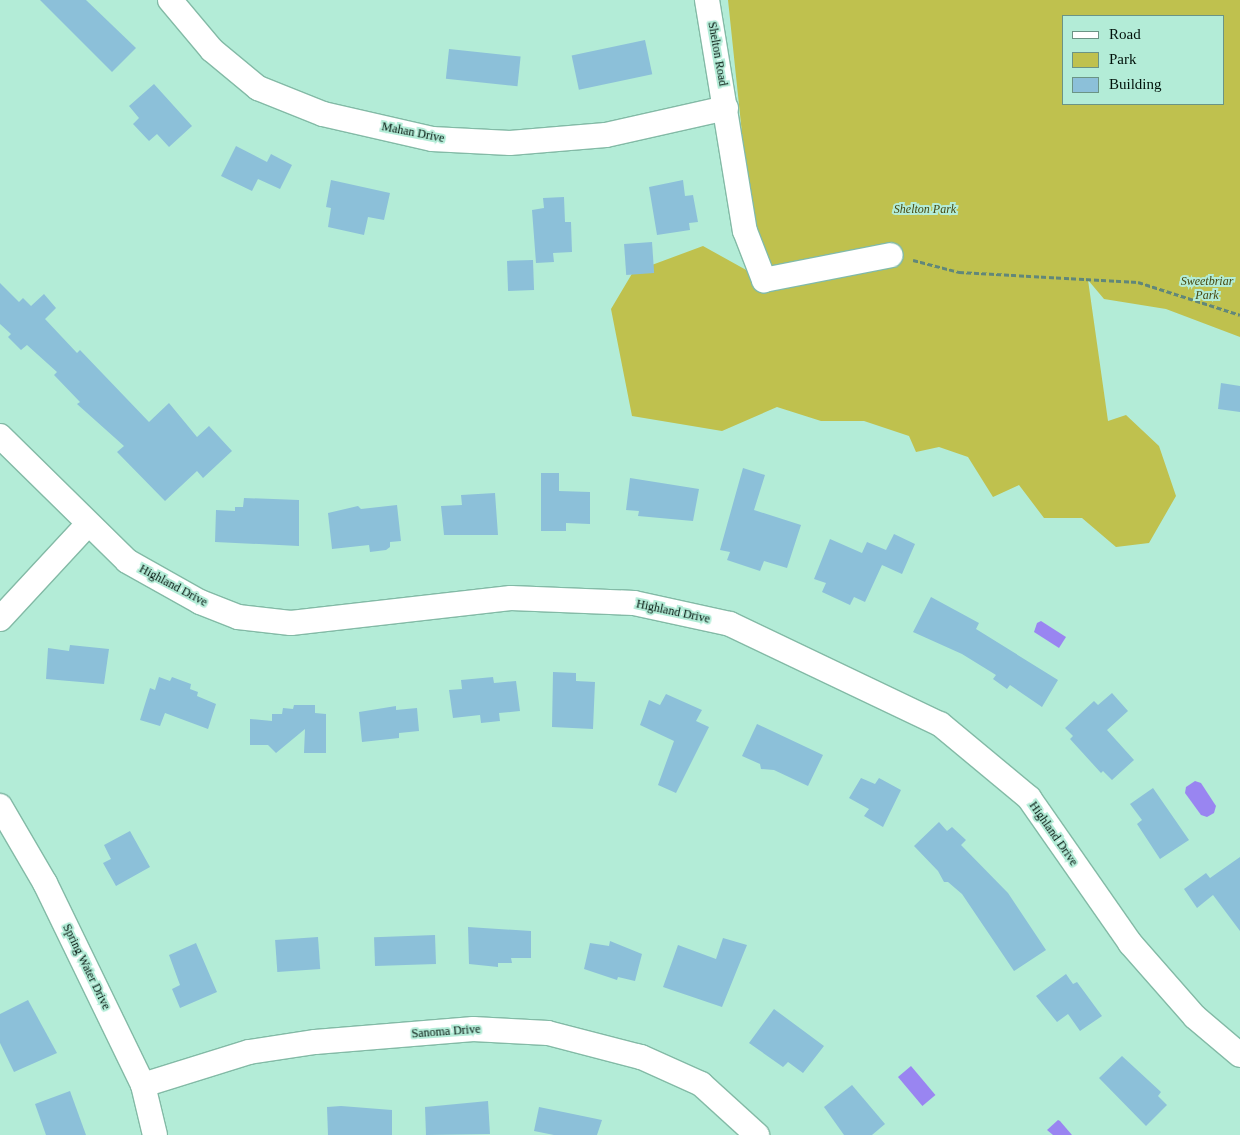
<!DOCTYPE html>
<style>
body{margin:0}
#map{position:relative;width:1240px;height:1135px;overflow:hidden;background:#b3ecd7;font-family:Georgia,serif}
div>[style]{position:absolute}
.green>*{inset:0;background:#bfc14e}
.water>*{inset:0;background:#9985f1;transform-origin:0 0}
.building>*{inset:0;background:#8cc0d9;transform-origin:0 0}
.path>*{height:3px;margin-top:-1.5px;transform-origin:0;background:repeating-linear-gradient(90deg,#618779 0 5px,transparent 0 7.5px)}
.roads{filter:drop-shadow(1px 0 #83baa6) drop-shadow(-1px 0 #83baa6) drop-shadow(0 1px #83baa6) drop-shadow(0 -1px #83baa6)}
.minor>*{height:24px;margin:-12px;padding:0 12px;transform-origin:12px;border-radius:12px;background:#fff}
span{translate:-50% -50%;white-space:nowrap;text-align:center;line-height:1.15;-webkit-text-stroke:4px #b3ecd7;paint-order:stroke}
.street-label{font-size:12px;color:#00110a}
.park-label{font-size:12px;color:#474811;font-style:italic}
.legend{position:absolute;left:1062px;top:15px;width:162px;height:90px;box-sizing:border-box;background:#b3ecd7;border:1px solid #6b9485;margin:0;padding:6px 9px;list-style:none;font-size:15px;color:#00110a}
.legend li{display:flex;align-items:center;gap:10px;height:25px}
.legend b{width:25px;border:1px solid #6b9485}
</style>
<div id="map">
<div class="green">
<div style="clip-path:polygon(evenodd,728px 0,1240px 0,1240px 337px,1166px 309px,1104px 299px,1088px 280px,1108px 421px,1126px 415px,1159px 446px,1176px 496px,1149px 543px,1116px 547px,1082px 518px,1044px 518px,1019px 485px,993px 497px,968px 457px,939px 447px,916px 452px,909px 436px,864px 421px,821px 421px,777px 407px,722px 431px,632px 416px,611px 309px,633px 272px,703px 246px,757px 276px,728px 0,1064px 16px,1224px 16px,1224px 104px,1064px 104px,1064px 16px)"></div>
</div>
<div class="water">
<div style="clip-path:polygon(1041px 621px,1066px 637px,1059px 648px,1034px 632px,1037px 623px)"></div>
<div style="clip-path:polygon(1195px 781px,1201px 783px,1216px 806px,1214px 813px,1207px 817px,1201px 815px,1185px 793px,1186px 787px)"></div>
<div style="left:911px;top:1066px;width:38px;height:17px;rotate:50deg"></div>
<div style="clip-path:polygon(1058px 1120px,1060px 1121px,1072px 1135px,1053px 1135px,1047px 1130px)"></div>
</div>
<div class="building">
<div style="clip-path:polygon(40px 0,86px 0,136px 48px,112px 72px)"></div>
<div style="left:645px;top:40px;width:35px;height:75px;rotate:78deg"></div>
<div style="left:449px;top:49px;width:72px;height:30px;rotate:6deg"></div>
<div style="clip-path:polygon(154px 84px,192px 126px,169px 147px,157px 134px,149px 141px,133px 124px,139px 118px,129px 106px)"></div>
<div style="clip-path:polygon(236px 146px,267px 162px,271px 154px,292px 165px,280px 189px,258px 179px,252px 191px,221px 176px)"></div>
<div style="clip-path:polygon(331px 180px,390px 193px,384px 220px,368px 217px,364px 235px,328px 227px,331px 208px,326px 207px)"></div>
<div style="clip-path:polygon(683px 180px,685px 196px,693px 195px,698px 222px,689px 223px,690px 230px,657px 235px,649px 187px)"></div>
<div style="clip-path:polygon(564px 197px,565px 222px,571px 222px,572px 252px,553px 253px,554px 262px,536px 263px,532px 210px,544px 208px,543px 198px)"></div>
<div style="left:652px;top:242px;width:31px;height:28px;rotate:86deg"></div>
<div style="left:533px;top:260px;width:30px;height:26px;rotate:88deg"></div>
<div style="clip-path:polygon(0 283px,19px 302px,23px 298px,31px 306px,44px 294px,56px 308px,45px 319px,77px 353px,80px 350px,149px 422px,169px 403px,197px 437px,209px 426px,232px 451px,203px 478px,197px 471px,165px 501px,117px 452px,124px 446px,77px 404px,80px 402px,54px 375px,57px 372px,27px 345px,21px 350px,8px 337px,11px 334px,0 324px)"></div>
<div style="clip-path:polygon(1221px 383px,1240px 386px,1240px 412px,1218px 409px)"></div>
<div style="clip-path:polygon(743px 468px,765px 475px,754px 510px,801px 525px,787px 568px,764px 561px,760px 571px,727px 560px,730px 552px,720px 550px)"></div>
<div style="clip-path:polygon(541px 473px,559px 473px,559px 491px,590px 492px,590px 524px,566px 523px,566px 531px,541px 531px)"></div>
<div style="clip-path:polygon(630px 478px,699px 489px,693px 521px,638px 516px,639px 511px,626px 510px)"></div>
<div style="clip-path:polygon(495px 493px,498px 535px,444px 535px,441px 506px,462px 505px,461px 495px)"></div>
<div style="clip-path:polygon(244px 498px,299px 500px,299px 546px,215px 542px,216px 510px,235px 511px,235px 507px,243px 507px)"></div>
<div style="clip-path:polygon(397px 505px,401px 541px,390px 542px,390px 547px,386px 550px,370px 552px,369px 545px,332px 549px,328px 513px,358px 506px,361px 509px)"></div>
<div style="clip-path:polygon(894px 534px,915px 544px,902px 574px,882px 565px,865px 602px,854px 597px,850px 605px,822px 592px,826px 583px,814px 579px,830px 539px,862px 553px,867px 542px,886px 550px)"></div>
<div style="clip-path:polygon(931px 597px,979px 623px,976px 629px,1058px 680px,1042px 707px,1010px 685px,1007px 689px,993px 679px,996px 675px,962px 654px,913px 632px)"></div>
<div style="clip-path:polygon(70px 645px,109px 649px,104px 684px,46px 679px,48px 648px,69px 651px)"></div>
<div style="clip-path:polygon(553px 672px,576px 673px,576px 681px,595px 682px,593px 729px,552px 727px)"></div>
<div style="clip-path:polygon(159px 677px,170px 681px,172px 677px,191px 684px,190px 689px,198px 692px,197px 696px,216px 704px,208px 729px,165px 713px,160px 726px,140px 720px,150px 688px,155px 690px)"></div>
<div style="clip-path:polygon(493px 677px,494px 683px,516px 681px,520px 711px,499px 713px,500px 721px,481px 723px,480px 715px,453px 718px,449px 690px,462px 689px,461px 680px)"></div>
<div style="clip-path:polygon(1112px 693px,1128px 711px,1107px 730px,1134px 760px,1112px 780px,1103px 771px,1101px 773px,1070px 739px,1073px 736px,1065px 728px,1094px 701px,1098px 705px)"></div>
<div style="clip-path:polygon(666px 694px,702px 710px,696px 721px,709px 727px,676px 793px,658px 785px,674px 741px,640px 725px,649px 700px,660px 705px)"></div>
<div style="clip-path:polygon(294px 705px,315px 705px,315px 713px,326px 714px,326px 753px,304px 753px,305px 729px,276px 753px,268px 745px,250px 745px,250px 719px,272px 721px,272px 714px,282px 714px,283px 708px,293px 709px)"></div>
<div style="clip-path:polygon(396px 706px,396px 710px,417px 708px,419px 731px,399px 733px,399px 738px,362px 742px,359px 712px)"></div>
<div style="clip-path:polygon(757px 724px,823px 755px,808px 786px,774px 770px,761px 769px,760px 764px,742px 756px)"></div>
<div style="clip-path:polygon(861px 778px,875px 784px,879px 778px,901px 790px,883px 827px,864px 816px,869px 809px,849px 798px)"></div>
<div style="clip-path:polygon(1153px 788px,1189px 840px,1160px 859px,1137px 824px,1142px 820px,1130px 804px)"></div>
<div style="clip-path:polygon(939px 822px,947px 831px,952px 827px,966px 840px,961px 845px,1008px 893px,1046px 950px,1014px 971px,962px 894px,948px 882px,944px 882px,938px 871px,914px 846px)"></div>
<div style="clip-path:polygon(130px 831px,150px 867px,116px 886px,103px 863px,111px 859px,104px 845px)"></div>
<div style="clip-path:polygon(1240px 857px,1240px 931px,1213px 895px,1197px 908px,1184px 889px,1206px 873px,1210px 878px)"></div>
<div style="clip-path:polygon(468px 927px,531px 931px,531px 958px,511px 958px,512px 963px,498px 963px,498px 967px,469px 964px)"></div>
<div style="left:435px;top:935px;width:29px;height:61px;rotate:88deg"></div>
<div style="left:318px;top:937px;width:32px;height:43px;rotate:86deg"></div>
<div style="clip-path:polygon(723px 938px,747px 945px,722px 1007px,663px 987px,678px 945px,716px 959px)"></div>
<div style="clip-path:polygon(610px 941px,642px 954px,635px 981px,618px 977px,617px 980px,584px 969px,590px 943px,609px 946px)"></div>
<div style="clip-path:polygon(196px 943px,217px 992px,180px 1008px,172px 989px,180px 985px,169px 955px)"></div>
<div style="clip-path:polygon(1066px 974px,1073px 984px,1077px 982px,1102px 1016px,1080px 1031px,1068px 1014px,1057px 1022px,1036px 996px)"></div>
<div style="clip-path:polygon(28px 1000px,57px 1053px,14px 1072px,0 1043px,0 1014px)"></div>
<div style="clip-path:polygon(774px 1009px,824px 1046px,803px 1073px,788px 1062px,783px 1067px,749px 1043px)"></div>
<div style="clip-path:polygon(1122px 1056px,1161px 1092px,1158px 1096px,1167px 1105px,1146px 1126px,1099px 1078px)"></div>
<div style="clip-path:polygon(852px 1085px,885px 1124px,872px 1135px,844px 1135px,824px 1107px)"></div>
<div style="clip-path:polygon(70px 1091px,86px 1135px,46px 1135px,35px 1104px)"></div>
<div style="clip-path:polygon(488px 1101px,490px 1134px,426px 1135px,425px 1107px)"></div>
<div style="clip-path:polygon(341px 1106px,392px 1110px,392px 1135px,328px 1135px,327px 1107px)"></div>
<div style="clip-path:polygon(539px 1107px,602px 1120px,597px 1135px,554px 1135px,534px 1131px)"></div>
</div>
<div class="path">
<div style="left:913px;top:260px;width:48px;rotate:14.6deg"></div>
<div style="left:959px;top:272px;width:179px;rotate:3.2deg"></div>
<div style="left:1138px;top:282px;width:107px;rotate:17.9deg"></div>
</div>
<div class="roads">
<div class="minor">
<div style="left:170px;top:0;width:65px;rotate:50deg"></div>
<div style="left:212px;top:50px;width:60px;rotate:39.6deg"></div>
<div style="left:258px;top:88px;width:70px;rotate:21.8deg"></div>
<div style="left:323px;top:114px;width:112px;rotate:12.9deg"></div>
<div style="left:432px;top:139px;width:78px;rotate:2.9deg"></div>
<div style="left:510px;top:143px;width:96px;rotate:-4.8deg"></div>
<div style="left:606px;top:135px;width:123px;rotate:-12.7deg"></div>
<div style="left:707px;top:0;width:234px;rotate:80.7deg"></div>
<div style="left:745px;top:231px;width:53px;rotate:68.8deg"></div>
<div style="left:764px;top:280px;width:129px;rotate:-11.1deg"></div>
<div style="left:0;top:436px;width:178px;rotate:44.5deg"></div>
<div style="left:127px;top:561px;width:84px;rotate:29.3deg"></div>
<div style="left:200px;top:602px;width:41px;rotate:21.5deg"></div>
<div style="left:238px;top:617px;width:53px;rotate:6.5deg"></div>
<div style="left:291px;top:623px;width:221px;rotate:-6.5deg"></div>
<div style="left:511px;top:598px;width:123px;rotate:2.3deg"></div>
<div style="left:634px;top:603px;width:98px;rotate:12.3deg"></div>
<div style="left:730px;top:624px;width:233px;rotate:25.5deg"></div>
<div style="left:940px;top:724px;width:116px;rotate:39.7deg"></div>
<div style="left:1029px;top:798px;width:177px;rotate:55.1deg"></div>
<div style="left:1130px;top:943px;width:98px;rotate:48.7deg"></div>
<div style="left:1195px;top:1017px;width:59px;rotate:40.2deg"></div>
<div style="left:0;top:619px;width:129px;rotate:-47.2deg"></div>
<div style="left:0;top:806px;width:89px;rotate:59.7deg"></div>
<div style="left:45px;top:883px;width:225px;rotate:64.1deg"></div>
<div style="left:143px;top:1085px;width:51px;rotate:76.5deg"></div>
<div style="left:143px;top:1085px;width:111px;rotate:-17.3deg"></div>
<div style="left:249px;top:1052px;width:67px;rotate:-8.6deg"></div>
<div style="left:315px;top:1042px;width:159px;rotate:-4.7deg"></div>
<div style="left:473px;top:1029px;width:75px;rotate:3.1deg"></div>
<div style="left:548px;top:1033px;width:96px;rotate:14.5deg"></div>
<div style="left:641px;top:1057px;width:66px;rotate:24.2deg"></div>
<div style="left:701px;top:1084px;width:76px;rotate:42.3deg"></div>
</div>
</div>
<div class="street-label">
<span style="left:717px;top:54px;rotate:80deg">Shelton Road</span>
<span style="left:413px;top:133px;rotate:11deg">Mahan Drive</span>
<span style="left:173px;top:586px;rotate:28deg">Highland Drive</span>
<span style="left:673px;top:612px;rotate:12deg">Highland Drive</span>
<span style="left:1053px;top:834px;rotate:55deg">Highland Drive</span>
<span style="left:86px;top:967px;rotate:64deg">Spring Water Drive</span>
<span style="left:446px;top:1032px;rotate:-4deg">Sanoma Drive</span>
</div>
<div class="park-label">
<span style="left:925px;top:210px">Shelton Park</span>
<span style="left:1207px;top:289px">Sweetbriar<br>Park</span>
</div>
<ul class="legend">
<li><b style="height:6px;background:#fff"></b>Road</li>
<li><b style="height:14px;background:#bfc14e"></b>Park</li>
<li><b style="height:14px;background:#8cc0d9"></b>Building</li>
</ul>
</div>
